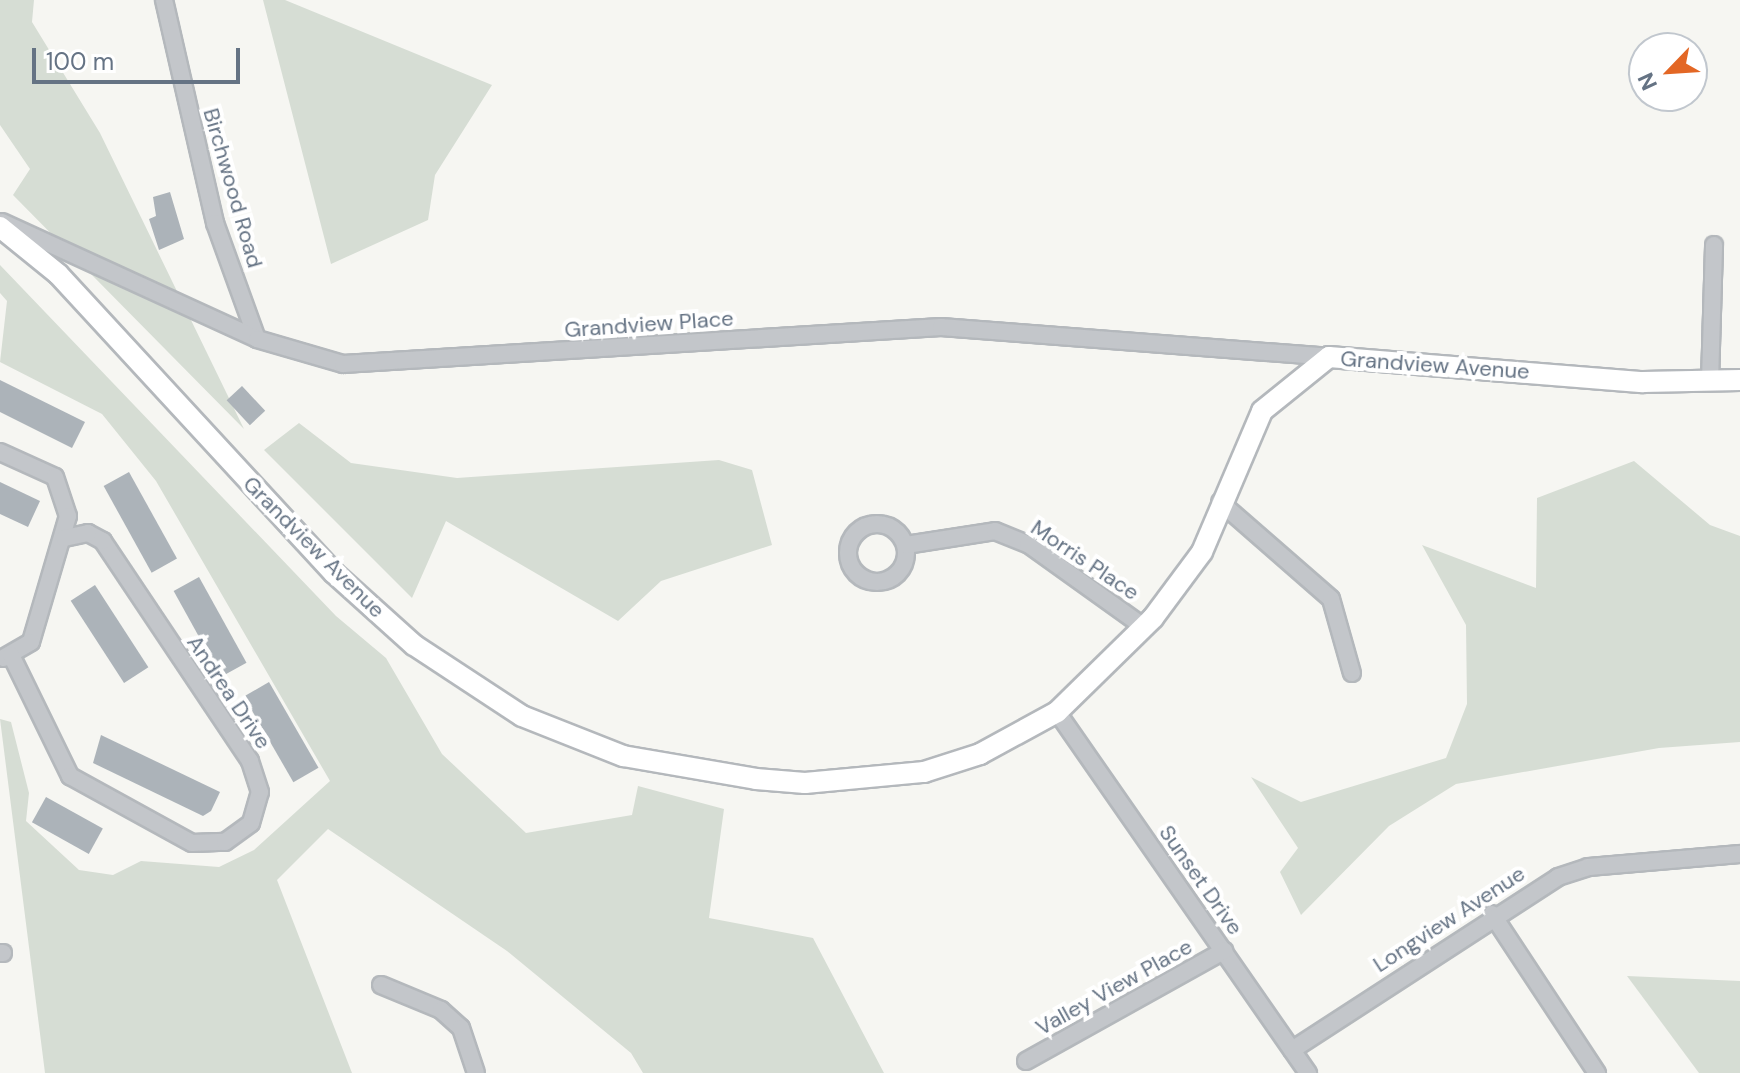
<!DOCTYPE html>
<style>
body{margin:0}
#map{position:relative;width:1740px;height:1073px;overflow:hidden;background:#f6f6f2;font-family:"DM Sans",sans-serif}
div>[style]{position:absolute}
.green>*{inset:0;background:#d6ddd4}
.building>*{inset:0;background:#acb3b9;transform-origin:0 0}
.roads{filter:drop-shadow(2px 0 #b4b8bc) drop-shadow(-2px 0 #b4b8bc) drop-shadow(0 2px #b4b8bc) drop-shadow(0 -2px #b4b8bc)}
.minor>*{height:16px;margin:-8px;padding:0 8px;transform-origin:8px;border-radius:8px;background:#c3c6ca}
.minor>.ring{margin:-8px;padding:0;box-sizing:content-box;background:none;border:16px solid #c3c6ca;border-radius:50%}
.major>*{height:20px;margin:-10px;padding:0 10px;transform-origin:10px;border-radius:10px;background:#fff}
span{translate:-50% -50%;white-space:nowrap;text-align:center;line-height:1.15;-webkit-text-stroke:8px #fff;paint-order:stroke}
.street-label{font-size:22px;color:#657384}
.north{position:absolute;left:1628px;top:32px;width:80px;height:80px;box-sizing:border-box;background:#fff;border:2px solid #c1c7ce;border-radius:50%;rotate:245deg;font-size:22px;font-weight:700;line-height:32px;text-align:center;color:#657384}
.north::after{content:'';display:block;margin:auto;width:28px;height:36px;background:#e36725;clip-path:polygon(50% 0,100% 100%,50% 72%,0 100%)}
.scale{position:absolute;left:32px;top:48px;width:208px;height:36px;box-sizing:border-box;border:4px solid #657384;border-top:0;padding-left:10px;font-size:24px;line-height:28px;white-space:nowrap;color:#657384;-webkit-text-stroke:6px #fff;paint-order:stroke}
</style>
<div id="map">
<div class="green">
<div style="clip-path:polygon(0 0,34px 0,32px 22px,100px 133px,244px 429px,13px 195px,30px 169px,0 125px)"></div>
<div style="clip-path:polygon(263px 0,285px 0,492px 85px,435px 175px,428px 220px,331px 264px)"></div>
<div style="clip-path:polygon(0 265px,336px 616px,386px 658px,442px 754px,526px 833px,632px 815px,638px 786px,724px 809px,709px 918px,813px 938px,884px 1073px,643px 1073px,631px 1053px,507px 951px,328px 829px,277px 880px,352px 1073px,45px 1073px,0 719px,11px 722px,29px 793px,26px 821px,79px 870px,113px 875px,141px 861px,219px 867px,254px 850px,330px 781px,156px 481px,102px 414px,0 362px,7px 301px,0 293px)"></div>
<div style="clip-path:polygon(299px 423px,351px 463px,457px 478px,719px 460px,752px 470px,772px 545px,661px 581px,618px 621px,446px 521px,412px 598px,264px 450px)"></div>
<div style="clip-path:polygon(1634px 461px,1710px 525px,1740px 536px,1740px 742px,1659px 748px,1456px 784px,1389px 826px,1301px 915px,1280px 872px,1298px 848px,1251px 777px,1301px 802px,1446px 758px,1467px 704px,1466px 625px,1422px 545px,1536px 588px,1537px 498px)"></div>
<div style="clip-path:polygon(1627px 976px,1740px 981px,1740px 1073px,1699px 1073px)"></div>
</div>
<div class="building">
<div style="clip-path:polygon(170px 192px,184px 239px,159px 250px,149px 219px,156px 216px,153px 197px)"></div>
<div style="clip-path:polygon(0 380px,85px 422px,72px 448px,0 412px)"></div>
<div style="left:242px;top:386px;width:34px;height:21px;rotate:47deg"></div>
<div style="left:129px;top:472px;width:99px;height:29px;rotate:61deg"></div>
<div style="clip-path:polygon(0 482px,40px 501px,28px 527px,0 514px)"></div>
<div style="left:199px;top:577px;width:98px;height:29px;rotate:61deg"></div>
<div style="left:95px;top:585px;width:98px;height:29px;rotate:57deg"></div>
<div style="left:269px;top:682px;width:99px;height:29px;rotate:60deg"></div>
<div style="clip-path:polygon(101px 735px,220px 792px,211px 811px,203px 816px,93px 763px)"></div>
<div style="left:46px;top:797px;width:65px;height:29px;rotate:29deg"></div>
</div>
<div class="roads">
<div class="minor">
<div style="left:164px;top:0;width:229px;rotate:77.1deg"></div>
<div style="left:215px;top:223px;width:123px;rotate:70.1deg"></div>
<div style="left:2px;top:222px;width:281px;rotate:24.6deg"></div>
<div style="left:257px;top:339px;width:90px;rotate:16.2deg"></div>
<div style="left:343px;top:364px;width:599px;rotate:-3.54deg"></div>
<div style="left:941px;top:327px;width:389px;rotate:4.4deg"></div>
<div style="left:1710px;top:381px;width:136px;rotate:-88.3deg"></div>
<div style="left:0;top:452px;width:60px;rotate:24.4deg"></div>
<div style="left:55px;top:477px;width:41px;rotate:71.6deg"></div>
<div style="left:68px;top:516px;width:131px;rotate:106.4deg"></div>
<div style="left:31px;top:642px;width:32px;rotate:150deg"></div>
<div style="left:1220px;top:502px;width:147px;rotate:41.1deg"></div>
<div style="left:1331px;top:599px;width:77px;rotate:74.2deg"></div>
<div class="ring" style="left:848px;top:524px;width:42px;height:42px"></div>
<div style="left:906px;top:545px;width:90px;rotate:-8.9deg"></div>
<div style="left:995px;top:531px;width:35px;rotate:22deg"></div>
<div style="left:1028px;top:544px;width:143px;rotate:35.6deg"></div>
<div style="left:11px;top:655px;width:135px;rotate:64deg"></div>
<div style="left:70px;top:776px;width:139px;rotate:28.8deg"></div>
<div style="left:192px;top:843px;width:33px;rotate:-2deg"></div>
<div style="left:225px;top:842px;width:32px;rotate:-36deg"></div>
<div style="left:251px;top:823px;width:32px;rotate:-74deg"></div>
<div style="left:260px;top:792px;width:33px;rotate:-108deg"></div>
<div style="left:250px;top:761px;width:265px;rotate:-123.8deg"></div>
<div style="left:103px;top:541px;width:17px;rotate:-152deg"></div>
<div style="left:88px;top:533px;width:24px;rotate:168deg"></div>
<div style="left:1057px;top:712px;width:440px;rotate:55.2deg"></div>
<div style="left:1492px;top:914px;width:191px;rotate:56.6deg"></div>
<div style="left:0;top:953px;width:3px"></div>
<div style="left:381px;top:985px;width:65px;rotate:22.6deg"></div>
<div style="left:441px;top:1010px;width:27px;rotate:42deg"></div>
<div style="left:461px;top:1028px;width:47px;rotate:71.6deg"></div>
<div style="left:1292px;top:1050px;width:317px;rotate:-33deg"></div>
<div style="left:1558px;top:877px;width:32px;rotate:-18deg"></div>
<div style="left:1588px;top:867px;width:153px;rotate:-4.9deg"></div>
<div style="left:1026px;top:1061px;width:227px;rotate:-29.1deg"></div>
</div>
<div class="major">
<div style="left:0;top:227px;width:75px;rotate:39deg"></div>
<div style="left:58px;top:274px;width:407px;rotate:47.3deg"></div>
<div style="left:334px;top:573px;width:108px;rotate:42deg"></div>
<div style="left:414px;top:645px;width:129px;rotate:33.3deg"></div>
<div style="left:522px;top:716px;width:109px;rotate:21.6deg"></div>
<div style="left:623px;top:756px;width:135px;rotate:9.8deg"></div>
<div style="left:756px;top:779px;width:49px;rotate:4.7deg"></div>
<div style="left:805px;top:783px;width:120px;rotate:-5.3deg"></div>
<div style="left:924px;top:772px;width:59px;rotate:-17.8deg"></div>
<div style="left:980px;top:754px;width:88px;rotate:-28.6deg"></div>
<div style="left:1057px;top:712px;width:134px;rotate:-44.4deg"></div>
<div style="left:1153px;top:618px;width:82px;rotate:-53.4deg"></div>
<div style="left:1202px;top:552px;width:153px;rotate:-66.9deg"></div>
<div style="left:1262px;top:411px;width:86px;rotate:-38.9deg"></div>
<div style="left:1329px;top:357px;width:315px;rotate:4.6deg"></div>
<div style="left:1643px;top:382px;width:97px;rotate:-1.2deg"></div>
</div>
</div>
<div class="street-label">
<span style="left:233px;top:188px;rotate:74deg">Birchwood Road</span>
<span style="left:649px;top:324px;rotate:-4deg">Grandview Place</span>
<span style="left:1435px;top:365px;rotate:4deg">Grandview Avenue</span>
<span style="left:314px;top:547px;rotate:45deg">Grandview Avenue</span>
<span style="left:1085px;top:560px;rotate:34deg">Morris Place</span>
<span style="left:229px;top:692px;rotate:56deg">Andrea Drive</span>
<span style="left:1201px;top:880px;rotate:55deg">Sunset Drive</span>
<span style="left:1449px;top:919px;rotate:-33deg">Longview Avenue</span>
<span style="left:1114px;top:987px;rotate:-29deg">Valley View Place</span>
</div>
<div class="north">N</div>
<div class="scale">100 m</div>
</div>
